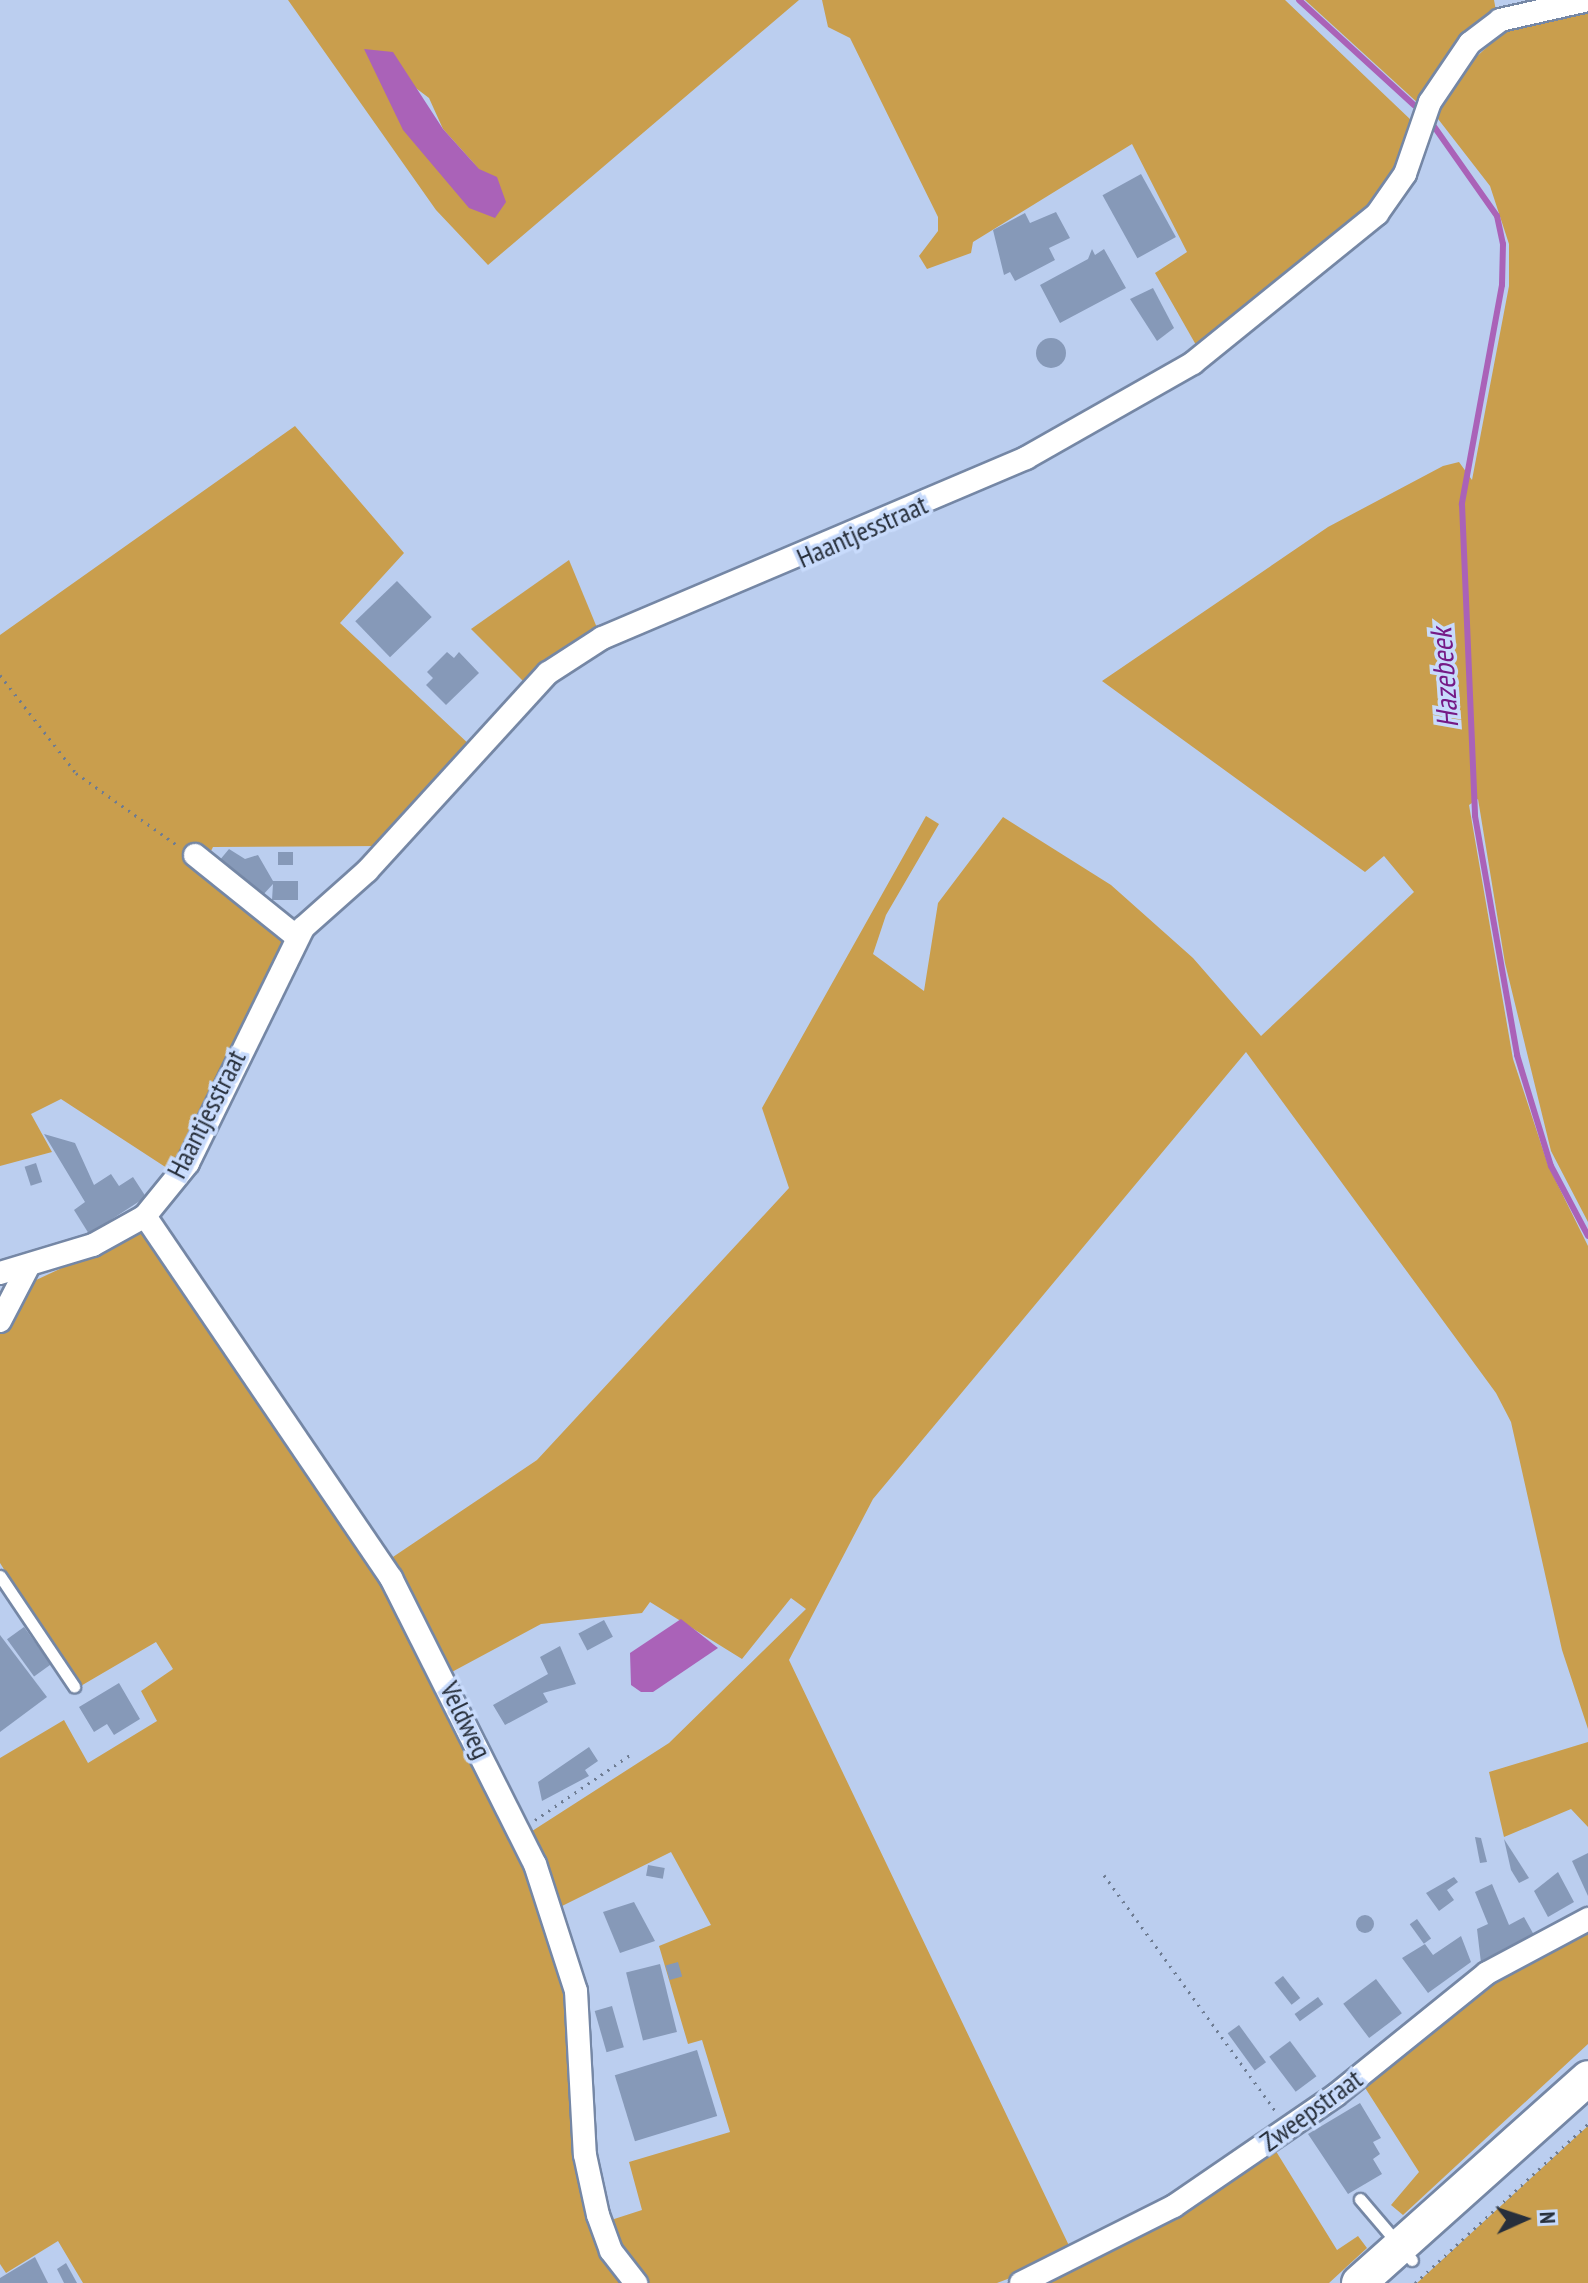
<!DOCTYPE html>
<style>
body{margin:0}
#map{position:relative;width:1588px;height:2283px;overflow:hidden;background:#bbceef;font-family:"PT Sans Narrow",sans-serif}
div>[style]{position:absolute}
.green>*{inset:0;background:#c99e4d}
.water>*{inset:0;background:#aa62b8}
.stream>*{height:6px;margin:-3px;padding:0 3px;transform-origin:3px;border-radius:3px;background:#aa62b8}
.building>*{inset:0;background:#8699b8;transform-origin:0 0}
.round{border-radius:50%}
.path>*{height:3px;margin-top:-1.5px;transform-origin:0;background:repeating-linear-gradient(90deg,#6e7c92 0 2px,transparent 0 8px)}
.roads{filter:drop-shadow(2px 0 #7587a5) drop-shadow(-2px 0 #7587a5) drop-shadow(0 2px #7587a5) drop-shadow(0 -2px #7587a5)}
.service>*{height:11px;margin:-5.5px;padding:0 5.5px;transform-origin:5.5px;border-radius:5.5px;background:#fff}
.minor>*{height:22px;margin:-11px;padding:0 11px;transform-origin:11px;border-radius:11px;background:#fff}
.primary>*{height:34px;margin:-17px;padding:0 17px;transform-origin:17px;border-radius:17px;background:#fff}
span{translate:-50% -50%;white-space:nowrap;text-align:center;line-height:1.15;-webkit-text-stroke:7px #c8dbfc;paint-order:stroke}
.street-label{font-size:28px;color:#272f3b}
.water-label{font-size:30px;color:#751a86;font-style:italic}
.north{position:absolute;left:1484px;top:2179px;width:80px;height:80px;-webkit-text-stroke:6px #c8dbfc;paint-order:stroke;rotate:87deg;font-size:22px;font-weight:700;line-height:32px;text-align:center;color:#272f3b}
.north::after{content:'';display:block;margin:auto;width:28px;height:36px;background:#272f3b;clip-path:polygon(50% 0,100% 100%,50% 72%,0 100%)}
</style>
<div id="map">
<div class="green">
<div style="clip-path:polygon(evenodd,288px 0,799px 0,488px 265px,436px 210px,288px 0,364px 49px,429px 98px,443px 129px,479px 169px,364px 49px)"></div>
<div style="clip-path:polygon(822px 0,1285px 0,1412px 121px,1402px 160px,1378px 207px,1200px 352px,1155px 273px,1187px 252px,1132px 144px,973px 242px,971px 253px,927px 269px,919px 256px,938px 231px,938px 217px,850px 38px,828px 27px)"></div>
<div style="clip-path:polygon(1305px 0,1494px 0,1496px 11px,1419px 104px)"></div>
<div style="clip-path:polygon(1588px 12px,1588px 1222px,1551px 1151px,1505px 963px,1478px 799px,1469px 805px,1513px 1059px,1548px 1165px,1588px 1246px,1588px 1729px,1562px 1650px,1511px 1422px,1496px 1393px,1246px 1052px,873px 1499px,789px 1660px,1073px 2254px,997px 2283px,645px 2283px,608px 2221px,642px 2210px,629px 2162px,730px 2132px,702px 2040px,688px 2044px,659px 1946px,711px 1925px,671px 1852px,558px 1908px,529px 1833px,669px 1743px,806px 1609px,791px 1598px,742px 1659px,650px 1602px,642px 1613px,541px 1624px,450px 1673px,387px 1561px,537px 1460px,789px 1188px,762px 1108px,926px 816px,939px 824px,886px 915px,873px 954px,924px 991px,938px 903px,1003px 817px,1111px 885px,1193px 958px,1261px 1036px,1414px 892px,1384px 856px,1365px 872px,1102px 681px,1328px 527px,1443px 466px,1459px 462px,1472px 480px,1509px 286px,1509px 244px,1490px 186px,1435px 115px,1453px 78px,1508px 28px)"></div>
<div style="clip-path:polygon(295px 426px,404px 553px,340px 623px,472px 747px,382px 846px,213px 847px,203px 867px,287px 937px,173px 1172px,61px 1099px,31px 1114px,52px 1152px,0 1166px,0 635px)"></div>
<div style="clip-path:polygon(569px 560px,600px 635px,526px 684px,471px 629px)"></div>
<div style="clip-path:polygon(143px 1230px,349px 1523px,469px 1740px,561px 1951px,581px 2161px,627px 2283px,83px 2283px,58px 2241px,6px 2273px,0 2264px,0 1758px,64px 1720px,88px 1763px,157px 1721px,141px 1691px,173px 1669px,156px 1642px,79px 1687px,0 1563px,0 1331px,34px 1281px)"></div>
<div style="clip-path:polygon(1588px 1742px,1588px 1827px,1571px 1809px,1504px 1837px,1489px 1772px)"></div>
<div style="clip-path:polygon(1588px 1929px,1588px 2044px,1403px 2215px,1391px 2205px,1419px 2172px,1362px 2083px,1474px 1990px)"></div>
<div style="clip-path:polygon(1588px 2126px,1588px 2283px,1417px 2283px,1579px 2134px)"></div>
<div style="clip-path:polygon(1274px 2148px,1337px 2250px,1358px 2236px,1367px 2248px,1329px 2283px,1037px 2283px,1098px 2257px)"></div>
</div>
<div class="water">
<div style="clip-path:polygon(364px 49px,393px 52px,443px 129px,479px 169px,497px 177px,506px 202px,495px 218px,469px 208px,403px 130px)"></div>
<div style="clip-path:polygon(681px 1619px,718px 1648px,653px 1692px,641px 1692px,631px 1685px,630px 1653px)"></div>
</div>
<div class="stream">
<div style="left:1299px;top:0;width:156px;rotate:42.4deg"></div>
<div style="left:1433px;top:125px;width:111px;rotate:54.9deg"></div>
<div style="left:1497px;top:216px;width:29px;rotate:78deg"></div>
<div style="left:1503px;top:244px;width:41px;rotate:91.4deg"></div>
<div style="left:1502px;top:285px;width:223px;rotate:100.4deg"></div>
<div style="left:1462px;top:504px;width:312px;rotate:87.6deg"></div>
<div style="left:1475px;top:816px;width:243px;rotate:80deg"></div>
<div style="left:1517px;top:1055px;width:116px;rotate:73deg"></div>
<div style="left:1551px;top:1166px;width:79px;rotate:62.1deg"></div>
</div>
<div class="building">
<div style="left:1141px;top:174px;width:72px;height:44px;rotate:61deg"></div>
<div style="clip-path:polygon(1056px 212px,1070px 238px,1049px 248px,1055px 260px,1015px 281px,1010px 272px,1004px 275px,993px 230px,1025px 213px,1030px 223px)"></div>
<div style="clip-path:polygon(1092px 249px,1095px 255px,1104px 249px,1126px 288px,1060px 323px,1040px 285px,1088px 259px)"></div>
<div style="clip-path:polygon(1153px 288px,1174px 328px,1157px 341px,1130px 299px)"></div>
<div class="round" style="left:1036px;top:338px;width:30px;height:30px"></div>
<div style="left:397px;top:581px;width:50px;height:58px;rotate:46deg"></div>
<div style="clip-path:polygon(447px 652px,454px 658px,459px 652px,479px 673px,446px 705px,426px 685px,433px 678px,427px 672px)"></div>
<div style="clip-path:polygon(229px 849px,245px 859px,258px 855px,273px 881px,298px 881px,298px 900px,272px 900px,273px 884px,262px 896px,219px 861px)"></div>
<div style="left:278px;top:852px;width:15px;height:13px"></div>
<div style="clip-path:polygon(44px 1134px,75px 1143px,94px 1185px,111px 1174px,119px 1186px,133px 1177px,146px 1197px,89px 1234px,74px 1210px,85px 1202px)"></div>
<div style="left:36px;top:1163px;width:20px;height:12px;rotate:72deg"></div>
<div style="left:604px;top:1620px;width:19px;height:29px;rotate:62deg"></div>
<div style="left:24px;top:1627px;width:46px;height:21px;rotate:54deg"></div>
<div style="clip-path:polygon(0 1635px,47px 1697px,0 1732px)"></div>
<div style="clip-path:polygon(560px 1646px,576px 1684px,543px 1693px,548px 1702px,505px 1725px,493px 1705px,548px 1674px,540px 1657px)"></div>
<div style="clip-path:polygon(119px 1683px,140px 1719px,114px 1735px,107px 1724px,94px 1732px,79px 1707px)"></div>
<div style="clip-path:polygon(589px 1747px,598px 1761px,585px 1770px,589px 1776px,542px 1801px,538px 1782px)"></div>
<div style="clip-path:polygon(1475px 1837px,1481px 1838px,1487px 1862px,1480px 1863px)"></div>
<div style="clip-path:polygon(1504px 1839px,1529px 1878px,1519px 1883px,1511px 1870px)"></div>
<div style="clip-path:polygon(1588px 1853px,1588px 1896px,1572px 1861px)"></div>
<div style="left:648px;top:1865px;width:17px;height:11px;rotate:10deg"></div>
<div style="clip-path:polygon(1558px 1872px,1574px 1902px,1548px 1917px,1534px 1891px)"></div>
<div style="clip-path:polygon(1454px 1877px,1458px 1882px,1447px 1890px,1454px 1900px,1439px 1911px,1426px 1893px)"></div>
<div style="clip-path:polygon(1492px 1884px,1509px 1925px,1524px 1917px,1534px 1935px,1481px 1963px,1477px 1929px,1488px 1924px,1475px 1892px)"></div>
<div style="clip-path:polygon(634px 1902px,655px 1941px,620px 1953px,603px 1912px)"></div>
<div class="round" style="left:1356px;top:1915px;width:18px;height:18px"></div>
<div style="left:1417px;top:1919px;width:24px;height:9px;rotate:54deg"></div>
<div style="clip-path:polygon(1461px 1936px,1471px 1962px,1428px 1993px,1402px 1958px,1425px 1944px,1433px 1955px)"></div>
<div style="left:678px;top:1962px;width:15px;height:13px;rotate:74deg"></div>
<div style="left:660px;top:1964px;width:70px;height:35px;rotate:76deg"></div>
<div style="left:1283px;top:1976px;width:28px;height:11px;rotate:52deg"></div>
<div style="left:1376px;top:1979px;width:43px;height:41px;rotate:53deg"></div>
<div style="left:1318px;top:1997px;width:9px;height:29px;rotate:54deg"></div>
<div style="left:612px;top:2006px;width:43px;height:18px;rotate:74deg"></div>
<div style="left:1239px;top:2025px;width:46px;height:14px;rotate:54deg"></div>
<div style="left:1290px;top:2041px;width:44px;height:26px;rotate:53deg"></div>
<div style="left:697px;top:2050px;width:69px;height:86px;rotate:73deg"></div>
<div style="clip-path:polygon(1360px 2103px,1381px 2138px,1373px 2142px,1380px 2154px,1373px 2159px,1382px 2174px,1348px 2194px,1308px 2134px)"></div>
<div style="clip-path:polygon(35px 2257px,48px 2283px,0 2283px,0 2278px)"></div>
<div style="clip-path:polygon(66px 2263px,77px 2283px,64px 2283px,57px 2269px)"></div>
</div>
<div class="path">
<div style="left:0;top:675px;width:124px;rotate:52.2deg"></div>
<div style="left:76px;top:773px;width:124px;rotate:35.5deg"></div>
<div style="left:535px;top:1820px;width:115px;rotate:-34.4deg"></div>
<div style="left:1104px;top:1875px;width:293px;rotate:54deg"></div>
<div style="left:1415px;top:2283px;width:235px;rotate:-42.6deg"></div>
</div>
<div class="roads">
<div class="service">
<div style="left:0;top:1576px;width:133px;rotate:56.1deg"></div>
<div style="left:1360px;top:2199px;width:80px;rotate:49.6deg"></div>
</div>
<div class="minor">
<div style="left:195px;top:855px;width:131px;rotate:38.8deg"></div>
<div style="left:145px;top:1216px;width:438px;rotate:55.8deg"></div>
<div style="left:391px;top:1578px;width:320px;rotate:63.3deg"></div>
<div style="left:535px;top:1864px;width:133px;rotate:72.1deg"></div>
<div style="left:576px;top:1991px;width:164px;rotate:86.9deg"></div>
<div style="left:585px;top:2155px;width:61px;rotate:77.8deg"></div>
<div style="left:598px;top:2215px;width:38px;rotate:70deg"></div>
<div style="left:611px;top:2251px;width:41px;rotate:52deg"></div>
<div style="left:0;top:1273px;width:97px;rotate:-16.8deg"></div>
<div style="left:93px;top:1245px;width:60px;rotate:-29.1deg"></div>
<div style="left:145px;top:1216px;width:68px;rotate:-50.9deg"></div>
<div style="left:188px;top:1163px;width:262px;rotate:-63.9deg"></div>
<div style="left:303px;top:928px;width:86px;rotate:-41.7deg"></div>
<div style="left:367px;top:871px;width:268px;rotate:-47.6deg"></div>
<div style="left:548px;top:673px;width:64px;rotate:-32.9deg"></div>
<div style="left:602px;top:638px;width:461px;rotate:-23deg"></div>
<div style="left:1026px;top:458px;width:192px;rotate:-29.6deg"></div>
<div style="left:1193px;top:363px;width:237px;rotate:-39deg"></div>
<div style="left:1377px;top:214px;width:49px;rotate:-55deg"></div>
<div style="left:1405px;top:174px;width:76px;rotate:-70.9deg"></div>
<div style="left:1430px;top:102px;width:71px;rotate:-55.9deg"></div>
<div style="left:1470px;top:43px;width:38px;rotate:-37deg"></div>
<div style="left:1500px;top:20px;width:90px;rotate:-12.8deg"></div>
<div style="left:0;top:1321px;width:61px;rotate:-62.6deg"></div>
<div style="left:1021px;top:2283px;width:171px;rotate:-26.7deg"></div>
<div style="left:1174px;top:2206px;width:196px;rotate:-34.4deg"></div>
<div style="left:1336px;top:2095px;width:194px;rotate:-38.9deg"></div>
<div style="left:1487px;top:1973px;width:115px;rotate:-28.1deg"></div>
</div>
<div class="primary">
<div style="left:1359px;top:2283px;width:307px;rotate:-41.8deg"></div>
</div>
</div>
<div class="street-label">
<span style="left:862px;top:531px;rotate:-24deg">Haantjesstraat</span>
<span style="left:206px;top:1114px;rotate:-63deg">Haantjesstraat</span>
<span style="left:466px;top:1720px;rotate:64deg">Veldweg</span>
<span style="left:1311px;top:2110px;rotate:-36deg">Zweepstraat</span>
</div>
<div class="water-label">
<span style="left:1444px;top:678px;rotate:-94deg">Hazebeek</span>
</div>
<div class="north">N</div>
</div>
